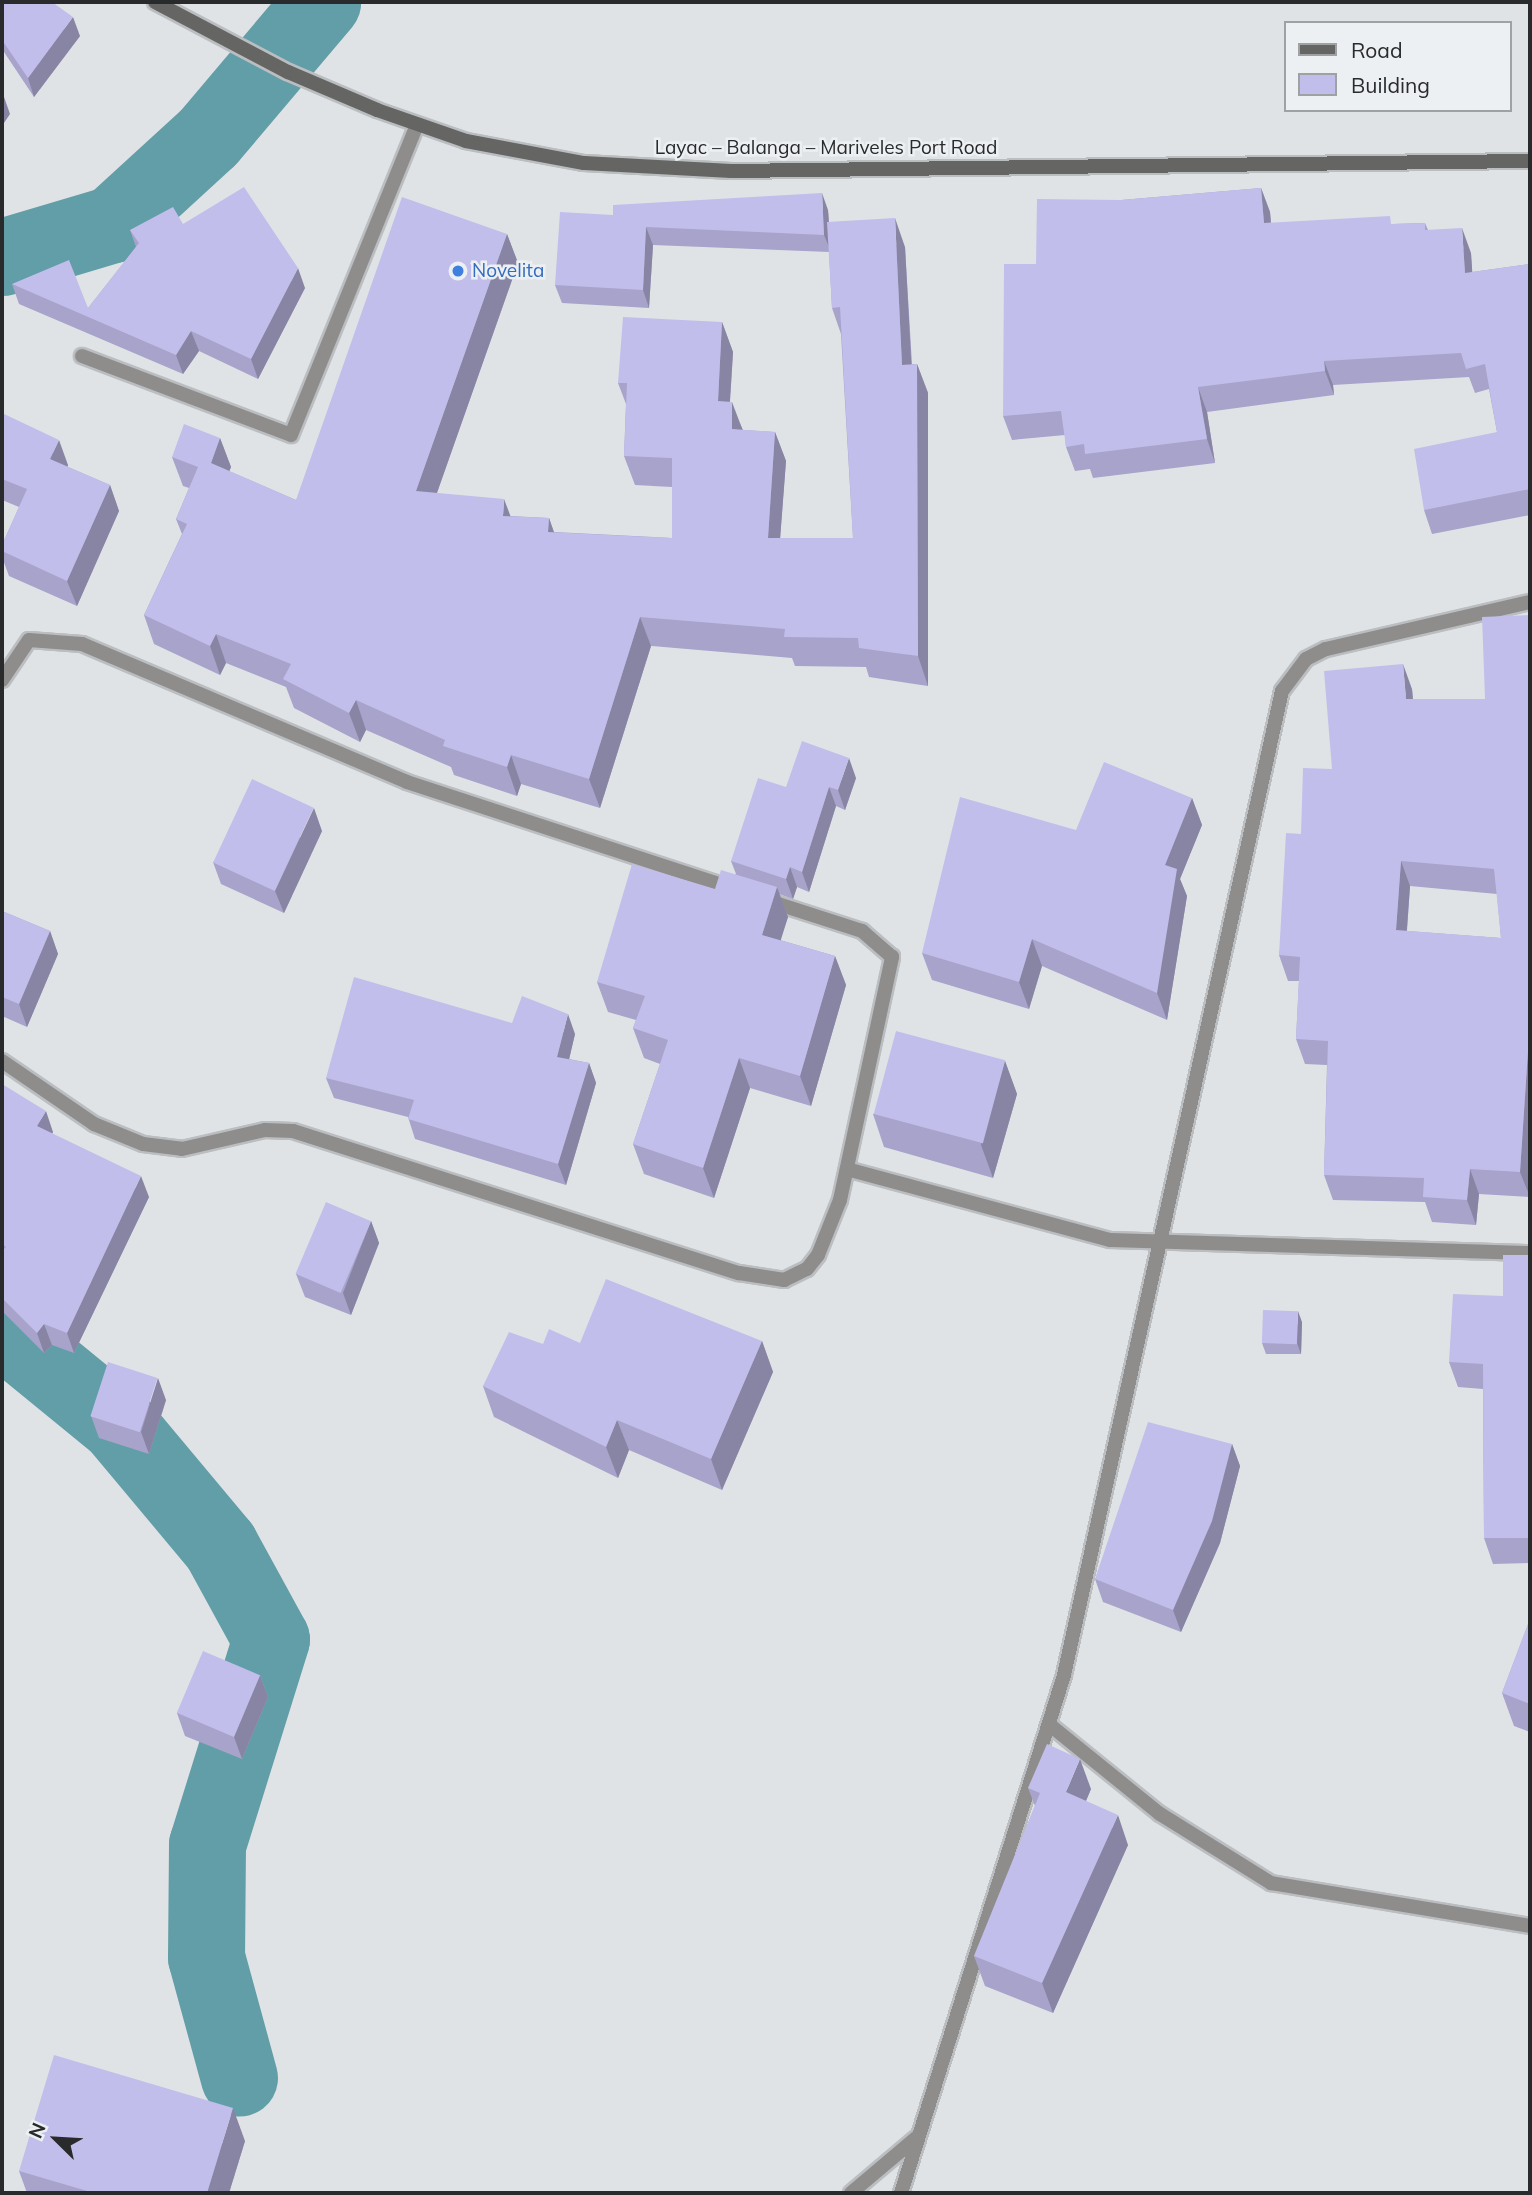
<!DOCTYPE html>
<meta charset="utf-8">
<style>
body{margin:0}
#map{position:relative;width:1532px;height:2195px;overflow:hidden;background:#e0e3e6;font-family:Mulish,sans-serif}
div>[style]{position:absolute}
.river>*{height:77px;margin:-38.5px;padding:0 38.5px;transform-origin:38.5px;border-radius:38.5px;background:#629ea7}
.roads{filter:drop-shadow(2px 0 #bbbec1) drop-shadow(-2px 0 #bbbec1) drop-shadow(0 2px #bbbec1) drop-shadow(0 -2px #bbbec1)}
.service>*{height:14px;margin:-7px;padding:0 7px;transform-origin:7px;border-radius:7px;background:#8e8d8c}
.minor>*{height:14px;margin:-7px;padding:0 7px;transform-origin:7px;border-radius:7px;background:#8e8d8c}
.secondary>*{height:14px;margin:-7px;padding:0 7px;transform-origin:7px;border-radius:7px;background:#656563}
.wall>*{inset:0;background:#a7a3ca}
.shaded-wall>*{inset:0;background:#8885a4}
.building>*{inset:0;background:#c2beeb;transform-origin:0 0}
.dots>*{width:19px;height:19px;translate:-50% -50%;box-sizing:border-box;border:4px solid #edf0f3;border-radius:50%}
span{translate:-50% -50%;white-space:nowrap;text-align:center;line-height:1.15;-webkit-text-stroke:5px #edf0f3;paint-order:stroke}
.street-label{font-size:19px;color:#292a2b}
.shop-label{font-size:19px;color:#366cbe}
.left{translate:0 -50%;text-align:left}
.frame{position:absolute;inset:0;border:4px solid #292a2b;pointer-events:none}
.legend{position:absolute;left:1284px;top:21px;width:228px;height:91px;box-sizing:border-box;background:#edf0f3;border:2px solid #9fa1a3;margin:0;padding:9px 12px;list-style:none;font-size:21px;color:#292a2b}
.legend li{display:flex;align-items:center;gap:14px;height:35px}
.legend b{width:35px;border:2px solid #9fa1a3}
.north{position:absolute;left:21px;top:2104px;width:70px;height:70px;-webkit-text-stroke:5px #edf0f3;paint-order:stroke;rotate:294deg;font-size:19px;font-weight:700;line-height:28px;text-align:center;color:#292a2b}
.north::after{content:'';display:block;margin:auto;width:24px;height:32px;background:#292a2b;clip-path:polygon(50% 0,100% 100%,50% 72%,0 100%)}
</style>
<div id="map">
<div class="river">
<div style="left:2px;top:257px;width:116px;rotate:-16.6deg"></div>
<div style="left:113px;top:224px;width:129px;rotate:-42.5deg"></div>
<div style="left:208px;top:137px;width:177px;rotate:-49.8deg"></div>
<div style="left:2px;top:1329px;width:150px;rotate:39.3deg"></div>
<div style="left:118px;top:1424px;width:159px;rotate:50.1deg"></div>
<div style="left:220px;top:1546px;width:106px;rotate:61.3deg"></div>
<div style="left:271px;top:1639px;width:215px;rotate:107.3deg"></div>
<div style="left:207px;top:1844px;width:113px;rotate:90.5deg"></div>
<div style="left:206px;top:1957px;width:125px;rotate:74.7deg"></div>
</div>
<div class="roads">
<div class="service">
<div style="left:82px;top:356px;width:223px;rotate:20.7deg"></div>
<div style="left:291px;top:435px;width:335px;rotate:-67.9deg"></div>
</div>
<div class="minor">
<div style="left:2px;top:680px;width:48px;rotate:-56deg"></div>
<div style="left:29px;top:640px;width:53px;rotate:4.3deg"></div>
<div style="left:82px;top:644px;width:353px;rotate:23deg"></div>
<div style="left:407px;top:782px;width:344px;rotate:18.1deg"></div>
<div style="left:2px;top:1061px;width:112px;rotate:34.4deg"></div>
<div style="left:94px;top:1124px;width:53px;rotate:22.2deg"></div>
<div style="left:143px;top:1144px;width:39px;rotate:7deg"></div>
<div style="left:182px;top:1149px;width:85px;rotate:-12.9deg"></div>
<div style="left:265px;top:1130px;width:28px;rotate:2deg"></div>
<div style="left:293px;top:1131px;width:468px;rotate:17.7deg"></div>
<div style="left:739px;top:1273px;width:46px;rotate:8.8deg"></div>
<div style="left:784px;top:1280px;width:25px;rotate:-26deg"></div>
<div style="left:807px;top:1269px;width:18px;rotate:-52deg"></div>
<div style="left:818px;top:1255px;width:59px;rotate:-68.2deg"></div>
<div style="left:840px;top:1200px;width:249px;rotate:-77.9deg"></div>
<div style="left:892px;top:957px;width:40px;rotate:-139deg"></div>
<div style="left:862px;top:931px;width:101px;rotate:-162.1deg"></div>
<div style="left:847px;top:1169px;width:272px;rotate:15.1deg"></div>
<div style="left:1110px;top:1240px;width:420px;rotate:1.8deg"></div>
<div style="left:1050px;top:1725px;width:141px;rotate:39deg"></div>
<div style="left:1160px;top:1814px;width:131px;rotate:31.9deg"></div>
<div style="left:1271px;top:1883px;width:263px;rotate:9.4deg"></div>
<div style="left:851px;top:2193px;width:85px;rotate:-40.2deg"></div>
<div style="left:901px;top:2193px;width:543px;rotate:-72.53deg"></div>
<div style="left:1064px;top:1675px;width:1008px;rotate:-77.51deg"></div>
<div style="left:1282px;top:691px;width:40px;rotate:-53deg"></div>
<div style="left:1306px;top:659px;width:22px;rotate:-27deg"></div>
<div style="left:1326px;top:649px;width:209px;rotate:-13deg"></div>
</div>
<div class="secondary">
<div style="left:155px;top:2px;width:150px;rotate:27.8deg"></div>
<div style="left:288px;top:72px;width:97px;rotate:23.1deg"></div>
<div style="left:377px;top:110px;width:94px;rotate:19.2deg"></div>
<div style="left:466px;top:141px;width:120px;rotate:10.6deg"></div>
<div style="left:584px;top:163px;width:147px;rotate:3.1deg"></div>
<div style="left:731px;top:171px;width:799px;rotate:-0.72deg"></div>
</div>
</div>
<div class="wall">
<div style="clip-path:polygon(2px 2px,80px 36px,34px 97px,2px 49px)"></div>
<div style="clip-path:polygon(1261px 188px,1270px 212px,1271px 223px,1393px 224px,1425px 223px,1428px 230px,1471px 253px,1472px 272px,1530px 264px,1530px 515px,1432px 534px,1424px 510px,1497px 432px,1489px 389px,1475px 393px,1469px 377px,1333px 385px,1334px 395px,1207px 412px,1215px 463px,1093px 478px,1090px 469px,1075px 471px,1066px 447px,1065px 435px,1012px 440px,1003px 416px,1036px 264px,1121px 200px)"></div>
<div style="clip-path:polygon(828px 210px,829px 222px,905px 247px,912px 364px,917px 364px,928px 393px,928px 686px,869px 677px,866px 667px,795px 666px,792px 658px,651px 646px,600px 808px,521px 784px,517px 796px,454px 775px,451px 767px,366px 730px,360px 742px,294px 708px,286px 687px,226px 663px,220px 675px,154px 644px,144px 615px,182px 534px,176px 519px,189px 488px,183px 486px,172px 457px,220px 438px,231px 467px,229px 471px,296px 500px,507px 234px,518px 263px,437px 493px,510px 516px,549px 518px,554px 532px,672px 538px,672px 487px,635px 485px,624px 456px,626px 404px,618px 383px,722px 322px,733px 352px,730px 402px,743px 430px,775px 432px,786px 461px,780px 538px,853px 538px,841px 334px,832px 308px,829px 252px,653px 245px,649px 308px,562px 303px,555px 285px,613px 215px)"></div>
<div style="clip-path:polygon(183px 224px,305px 288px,258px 379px,199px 351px,183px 374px,19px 304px,12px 284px,88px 308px,136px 247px,130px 230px)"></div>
<div style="clip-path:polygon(2px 413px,68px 465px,68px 467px,110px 485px,119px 511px,77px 606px,9px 576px,2px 557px,2px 545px,19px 507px,2px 500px)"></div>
<div style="clip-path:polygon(evenodd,1530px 615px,1530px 1197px,1479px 1194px,1476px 1225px,1432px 1222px,1425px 1202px,1333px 1200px,1324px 1175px,1327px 1065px,1305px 1064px,1296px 1039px,1299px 981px,1288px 981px,1279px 955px,1301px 834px,1332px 769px,1412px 689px,1413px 699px,1485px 699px,1530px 615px,1410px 886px,1497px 894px,1501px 938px,1407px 931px,1410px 886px)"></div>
<div style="clip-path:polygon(856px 778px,845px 810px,836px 806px,809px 892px,797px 887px,793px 899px,779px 894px,788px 917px,780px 940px,835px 956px,846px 985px,811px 1106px,750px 1088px,714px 1198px,644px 1174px,633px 1144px,660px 1064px,644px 1058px,633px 1028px,636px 1020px,608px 1012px,597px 982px,715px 889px,736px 874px,731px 861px,786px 787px)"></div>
<div style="clip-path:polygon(1192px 798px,1202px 825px,1180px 879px,1187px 896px,1167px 1020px,1042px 966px,1029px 1009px,932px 980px,922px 953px,1076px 830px)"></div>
<div style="clip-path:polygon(322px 831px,284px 913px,221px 884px,213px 862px)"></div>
<div style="clip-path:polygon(2px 911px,50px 931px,58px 954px,27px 1027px,2px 1016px)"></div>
<div style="clip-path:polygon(512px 1023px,575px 1034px,569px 1059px,589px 1063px,596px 1083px,566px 1185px,415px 1139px,408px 1117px,334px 1098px,326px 1078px)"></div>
<div style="clip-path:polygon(1005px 1061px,1017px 1094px,993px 1178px,884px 1147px,873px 1114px)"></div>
<div style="clip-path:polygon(2px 1084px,53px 1132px,52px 1134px,149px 1197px,74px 1353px,52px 1345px,44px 1353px,2px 1311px)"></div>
<div style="clip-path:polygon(371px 1221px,379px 1243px,351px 1315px,305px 1297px,296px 1274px)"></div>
<div style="clip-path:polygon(1530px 1255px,1530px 1563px,1493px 1564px,1484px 1538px,1483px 1389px,1458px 1387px,1449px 1362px,1503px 1296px)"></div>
<div style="clip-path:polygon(1302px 1322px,1301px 1354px,1266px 1354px,1262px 1343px)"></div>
<div style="clip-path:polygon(762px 1341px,773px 1372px,722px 1490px,629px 1450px,618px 1478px,494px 1417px,483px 1386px,543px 1344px)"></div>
<div style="clip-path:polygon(166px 1400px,149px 1454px,99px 1438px,91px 1416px)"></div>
<div style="clip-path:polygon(1232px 1444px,1240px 1466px,1220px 1543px,1181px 1632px,1103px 1602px,1095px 1579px)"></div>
<div style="clip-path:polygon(1530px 1619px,1530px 1732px,1514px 1726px,1502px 1693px)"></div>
<div style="clip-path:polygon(260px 1675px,268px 1697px,242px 1759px,185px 1736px,177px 1713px)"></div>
<div style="clip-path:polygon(1028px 1788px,1091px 1789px,1086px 1801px,1128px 1845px,1053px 2013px,985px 1986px,974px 1956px,1035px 1806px)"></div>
<div style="clip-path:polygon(245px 2141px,229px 2193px,27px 2193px,19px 2171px)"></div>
</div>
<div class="shaded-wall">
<div style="clip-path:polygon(73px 17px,80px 36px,34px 97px,28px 78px)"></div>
<div style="clip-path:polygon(3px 94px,10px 114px,2px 126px,2px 95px)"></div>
<div style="clip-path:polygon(1261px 188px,1270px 212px,1273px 247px,1264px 223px)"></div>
<div style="clip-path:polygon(822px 193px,828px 210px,831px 252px,824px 235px)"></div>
<div style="clip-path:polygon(895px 218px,905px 247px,913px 394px,902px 365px)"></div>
<div style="clip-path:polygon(646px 227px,653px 245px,649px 308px,643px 290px)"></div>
<div style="clip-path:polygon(1462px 228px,1471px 253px,1474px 297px,1465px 273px)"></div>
<div style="clip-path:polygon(507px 234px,518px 263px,427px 521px,416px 491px)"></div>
<div style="clip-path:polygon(298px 268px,305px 288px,258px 379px,251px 359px)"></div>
<div style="clip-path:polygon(722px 322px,733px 352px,728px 431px,718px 401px)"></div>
<div style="clip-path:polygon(191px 331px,199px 351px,183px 374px,176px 355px)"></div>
<div style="clip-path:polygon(1324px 361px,1333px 385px,1334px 395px,1325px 371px)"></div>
<div style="clip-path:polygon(917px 364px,928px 393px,928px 686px,918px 656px)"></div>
<div style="clip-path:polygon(1198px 387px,1207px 412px,1215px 463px,1207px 439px)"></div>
<div style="clip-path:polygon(732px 402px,743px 431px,732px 429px)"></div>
<div style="clip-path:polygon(775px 432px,786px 461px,778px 567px,768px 538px)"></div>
<div style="clip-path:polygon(220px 438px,231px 467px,221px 492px,211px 463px)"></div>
<div style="clip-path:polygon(59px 440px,68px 465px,59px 484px,50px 459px)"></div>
<div style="clip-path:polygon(110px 485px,119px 511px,77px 606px,67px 581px)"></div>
<div style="clip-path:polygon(504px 499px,515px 528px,503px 516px)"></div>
<div style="clip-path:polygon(549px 518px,559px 547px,548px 532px)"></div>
<div style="clip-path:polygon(640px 617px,651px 646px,600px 808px,589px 779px)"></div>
<div style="clip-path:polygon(216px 634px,226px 663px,220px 675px,210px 646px)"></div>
<div style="clip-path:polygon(1403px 664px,1412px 689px,1415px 724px,1406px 699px)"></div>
<div style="clip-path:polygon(356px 700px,366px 730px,360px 742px,349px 713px)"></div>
<div style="clip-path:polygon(511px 755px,521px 784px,517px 796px,507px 767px)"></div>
<div style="clip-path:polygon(849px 758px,856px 778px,845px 810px,838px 790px)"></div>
<div style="clip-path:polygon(829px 787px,836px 806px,809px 892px,802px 872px)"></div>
<div style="clip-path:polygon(1192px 798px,1202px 825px,1180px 879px,1187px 896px,1167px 1020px,1157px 993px,1165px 865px)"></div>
<div style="clip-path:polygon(314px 808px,322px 831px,284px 913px,275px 891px)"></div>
<div style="clip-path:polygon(1401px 861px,1410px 886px,1405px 955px,1396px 930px)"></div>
<div style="clip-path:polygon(790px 867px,797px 887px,793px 899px,786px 879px)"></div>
<div style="clip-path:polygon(777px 887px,788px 917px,773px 965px,762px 935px)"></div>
<div style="clip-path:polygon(50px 931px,58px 954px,27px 1027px,19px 1004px)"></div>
<div style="clip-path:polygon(1032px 939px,1042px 966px,1029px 1009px,1019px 982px)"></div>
<div style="clip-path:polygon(835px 956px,846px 985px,811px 1106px,800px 1076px)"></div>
<div style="clip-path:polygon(568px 1014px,575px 1034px,565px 1077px,557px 1057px)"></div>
<div style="clip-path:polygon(1528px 1051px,1530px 1056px,1530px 1197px,1520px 1172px)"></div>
<div style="clip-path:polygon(739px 1058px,750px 1088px,714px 1198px,703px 1168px)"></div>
<div style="clip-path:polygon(1005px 1061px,1017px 1094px,993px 1178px,981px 1145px)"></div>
<div style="clip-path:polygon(589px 1063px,596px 1083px,566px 1185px,558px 1164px)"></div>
<div style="clip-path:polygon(46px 1111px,53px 1132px,44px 1147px,37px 1126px)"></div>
<div style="clip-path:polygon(1470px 1169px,1479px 1194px,1476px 1225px,1467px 1200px)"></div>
<div style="clip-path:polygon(141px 1176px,149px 1197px,74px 1353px,67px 1333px)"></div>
<div style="clip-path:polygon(371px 1221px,379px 1243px,351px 1315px,343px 1293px)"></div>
<div style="clip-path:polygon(1298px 1311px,1302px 1322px,1301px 1354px,1297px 1343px)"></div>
<div style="clip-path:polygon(44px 1324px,52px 1345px,44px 1353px,37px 1333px)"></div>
<div style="clip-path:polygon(762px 1341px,773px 1372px,722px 1490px,711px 1459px)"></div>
<div style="clip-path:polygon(158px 1378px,166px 1400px,149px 1454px,141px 1432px)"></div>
<div style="clip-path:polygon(617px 1420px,629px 1450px,618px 1478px,606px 1447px)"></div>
<div style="clip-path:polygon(1232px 1444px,1240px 1466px,1220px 1543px,1181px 1632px,1173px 1610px)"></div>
<div style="clip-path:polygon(260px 1675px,268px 1697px,242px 1759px,234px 1737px)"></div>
<div style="clip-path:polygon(1080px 1759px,1091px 1789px,1077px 1822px,1066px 1792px)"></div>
<div style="clip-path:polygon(1118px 1815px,1128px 1845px,1053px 2013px,1042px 1983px)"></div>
<div style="clip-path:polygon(233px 2108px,245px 2141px,229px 2193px,207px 2193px)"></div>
</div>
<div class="building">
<div style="clip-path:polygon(2px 2px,52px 2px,73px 17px,28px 78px,2px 40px)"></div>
<div style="clip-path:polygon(244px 187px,298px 268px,251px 359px,191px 331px,176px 355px,12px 284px,69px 260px,88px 308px,139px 243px,130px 230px,173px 207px,183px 224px)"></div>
<div style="clip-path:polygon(1261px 188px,1264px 223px,1390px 216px,1391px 224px,1425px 223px,1425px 230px,1462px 228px,1465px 273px,1530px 264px,1530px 489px,1424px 510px,1414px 449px,1497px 432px,1485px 364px,1466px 369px,1461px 353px,1324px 361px,1325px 371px,1198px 387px,1207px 439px,1085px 454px,1084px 444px,1066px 447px,1061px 411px,1003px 416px,1004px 264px,1036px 264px,1037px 199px,1121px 200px)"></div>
<div style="clip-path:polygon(822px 193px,824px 235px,646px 227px,643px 290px,555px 285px,560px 212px,613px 215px,613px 205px)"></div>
<div style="clip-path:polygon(402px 197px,507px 234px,416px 491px,504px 499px,503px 516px,549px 518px,548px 532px,672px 538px,672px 458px,624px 456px,627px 383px,618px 383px,623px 317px,722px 322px,718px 401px,732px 402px,732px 429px,775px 432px,768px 538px,853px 538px,840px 307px,832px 308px,827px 222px,895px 218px,902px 365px,917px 364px,918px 656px,859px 648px,858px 638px,784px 637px,785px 629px,640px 617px,589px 779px,511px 755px,507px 767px,443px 746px,445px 740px,356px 700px,349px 713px,283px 679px,291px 664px,216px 634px,210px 646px,144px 615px,187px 524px,176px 519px,198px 467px,172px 457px,184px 424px,220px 438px,211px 463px,296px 500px)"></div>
<div style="clip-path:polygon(2px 413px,59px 440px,50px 459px,110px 485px,67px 581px,2px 551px,2px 545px,27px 489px,2px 479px)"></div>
<div style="clip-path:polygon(evenodd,1530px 615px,1530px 1051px,1528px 1051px,1520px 1172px,1470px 1169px,1467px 1200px,1423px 1197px,1424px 1178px,1324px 1175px,1328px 1041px,1296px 1039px,1300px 957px,1279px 955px,1286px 833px,1301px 834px,1303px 768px,1332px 769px,1324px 671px,1403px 664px,1406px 699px,1485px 699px,1482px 617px,1530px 615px,1401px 861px,1494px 869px,1501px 938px,1396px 930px,1401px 861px)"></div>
<div style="clip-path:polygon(802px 741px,849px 758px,838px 790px,829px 787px,802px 872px,790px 867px,786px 879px,731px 861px,758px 778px,786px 787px)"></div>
<div style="clip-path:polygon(1104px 762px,1192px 798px,1165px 865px,1177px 869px,1157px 993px,1032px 939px,1019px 982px,922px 953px,960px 797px,1076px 830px)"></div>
<div style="left:252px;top:779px;width:68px;height:92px;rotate:25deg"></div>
<div style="clip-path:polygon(632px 864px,715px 889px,721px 870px,777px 887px,762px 935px,835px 956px,800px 1076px,739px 1058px,703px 1168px,633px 1144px,668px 1040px,633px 1028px,645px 996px,597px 982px)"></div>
<div style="clip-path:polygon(2px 911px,50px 931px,19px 1004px,2px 997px)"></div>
<div style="clip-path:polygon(354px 977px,512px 1023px,522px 996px,568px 1014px,557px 1057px,589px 1063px,558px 1164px,408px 1119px,414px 1100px,326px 1078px)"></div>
<div style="left:896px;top:1031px;width:113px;height:86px;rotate:15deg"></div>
<div style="clip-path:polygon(2px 1084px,46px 1111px,37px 1126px,141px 1176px,67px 1333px,44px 1324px,37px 1333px,2px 1298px,2px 1251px,6px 1247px,2px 1244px)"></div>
<div style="left:326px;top:1202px;width:49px;height:78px;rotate:23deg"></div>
<div style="clip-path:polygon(1503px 1255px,1530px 1255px,1530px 1538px,1484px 1538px,1483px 1364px,1449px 1362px,1453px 1294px,1503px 1296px)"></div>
<div style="clip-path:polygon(606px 1279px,762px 1341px,711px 1459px,617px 1420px,606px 1447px,483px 1386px,509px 1332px,543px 1344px,549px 1329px,580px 1343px)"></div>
<div style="left:1263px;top:1310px;width:35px;height:33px;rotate:2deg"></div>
<div style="left:108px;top:1362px;width:52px;height:57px;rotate:18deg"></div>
<div style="clip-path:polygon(1148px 1422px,1232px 1444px,1212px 1521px,1173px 1610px,1095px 1579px)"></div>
<div style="clip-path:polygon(1530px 1619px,1530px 1704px,1502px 1693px)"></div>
<div style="left:203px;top:1651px;width:62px;height:67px;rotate:23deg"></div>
<div style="clip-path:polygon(1047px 1744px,1080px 1759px,1066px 1792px,1118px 1815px,1042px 1983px,974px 1956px,1040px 1793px,1028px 1788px)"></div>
<div style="clip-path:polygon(54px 2055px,233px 2108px,207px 2193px,94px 2193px,19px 2171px)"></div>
</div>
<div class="dots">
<div style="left:458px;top:271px;background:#3f7fe0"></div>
</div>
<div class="street-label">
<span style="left:826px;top:148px">Layac – Balanga – Mariveles Port Road</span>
</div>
<div class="shop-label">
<span class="left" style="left:472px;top:271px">Novelita</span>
</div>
<div class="frame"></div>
<ul class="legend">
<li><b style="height:9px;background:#656563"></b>Road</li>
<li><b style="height:19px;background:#c2beeb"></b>Building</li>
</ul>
<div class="north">N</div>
</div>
